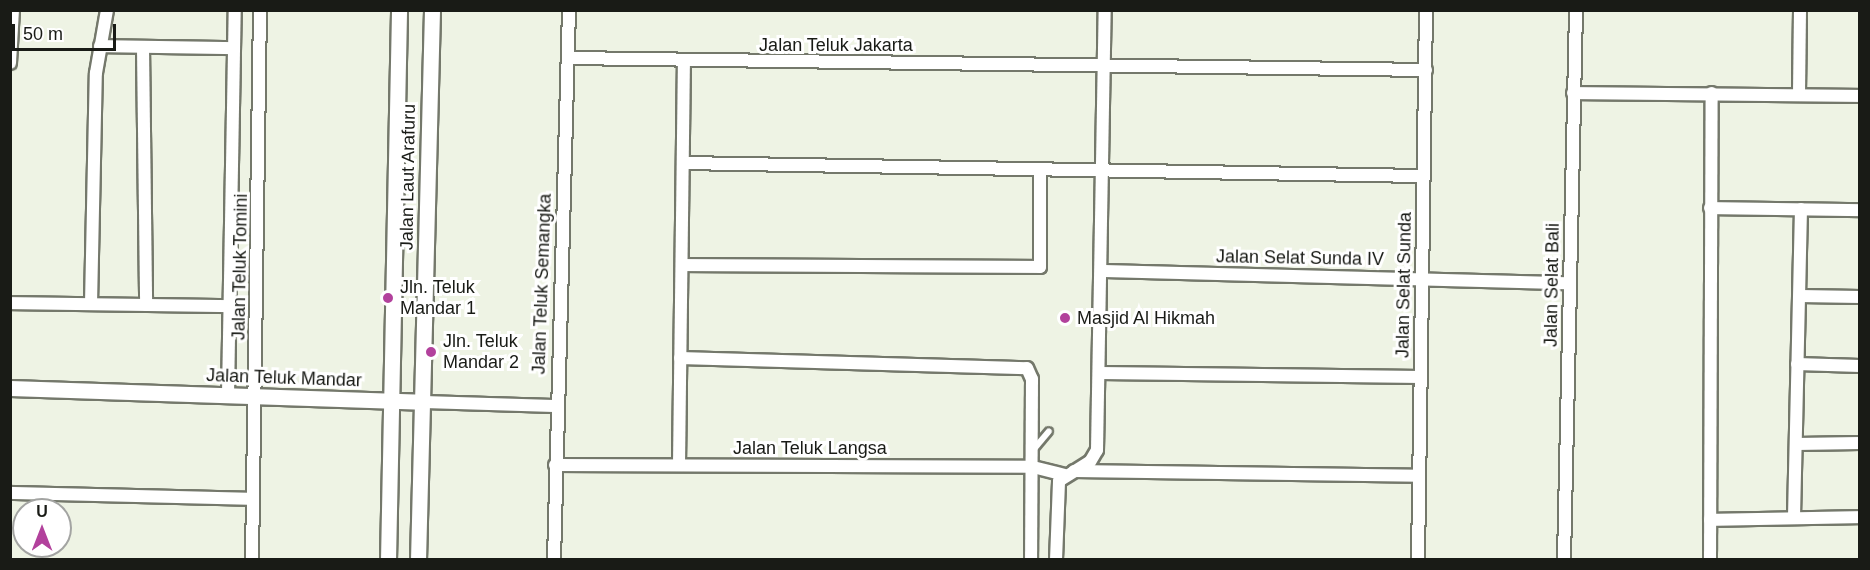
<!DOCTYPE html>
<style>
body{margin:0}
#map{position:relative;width:1870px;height:570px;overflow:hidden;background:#eef3e4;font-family:Helvetica,sans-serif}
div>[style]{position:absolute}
.roads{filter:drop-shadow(2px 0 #74786b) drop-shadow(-2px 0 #74786b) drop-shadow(0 2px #74786b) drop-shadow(0 -2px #74786b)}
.service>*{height:6px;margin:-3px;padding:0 3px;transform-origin:3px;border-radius:3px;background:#fff}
.minor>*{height:12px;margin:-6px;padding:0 6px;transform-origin:6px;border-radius:6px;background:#fff}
.tertiary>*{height:15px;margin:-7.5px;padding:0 7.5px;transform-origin:7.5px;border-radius:7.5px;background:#fff}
.dots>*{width:16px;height:16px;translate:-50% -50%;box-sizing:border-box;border:3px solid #fff;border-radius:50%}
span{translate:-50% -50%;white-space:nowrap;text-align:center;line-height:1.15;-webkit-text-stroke:6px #fff;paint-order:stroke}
.street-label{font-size:18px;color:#191b16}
.poi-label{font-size:18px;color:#191b16}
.left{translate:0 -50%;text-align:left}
.frame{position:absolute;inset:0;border:12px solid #191b16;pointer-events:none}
.north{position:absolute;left:12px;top:498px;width:60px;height:60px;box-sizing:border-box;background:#fff;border:2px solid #a3a4a2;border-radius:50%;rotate:0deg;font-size:16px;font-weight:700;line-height:24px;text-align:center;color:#191b16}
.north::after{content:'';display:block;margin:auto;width:21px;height:27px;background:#b2419c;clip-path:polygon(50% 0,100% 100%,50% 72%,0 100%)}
.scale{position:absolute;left:12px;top:24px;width:104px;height:27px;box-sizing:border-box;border:3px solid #191b16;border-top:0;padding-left:8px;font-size:18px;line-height:21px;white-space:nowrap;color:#191b16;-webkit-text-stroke:4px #fff;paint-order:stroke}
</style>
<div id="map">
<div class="roads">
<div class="service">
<div style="left:1034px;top:449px;width:23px;rotate:-50deg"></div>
</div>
<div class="minor">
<div style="left:100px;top:46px;width:134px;rotate:0.9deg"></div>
<div style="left:143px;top:48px;width:257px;rotate:89.3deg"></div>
<div style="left:568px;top:58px;width:858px;rotate:0.8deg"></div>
<div style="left:10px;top:63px;width:53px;rotate:-86.8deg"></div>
<div style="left:1573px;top:93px;width:287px;rotate:0.6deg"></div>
<div style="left:1799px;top:93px;width:83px;rotate:-89.3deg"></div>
<div style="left:683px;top:163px;width:741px;rotate:1.01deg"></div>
<div style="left:1710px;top:208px;width:150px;rotate:0.8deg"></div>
<div style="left:682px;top:265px;width:358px;rotate:0.3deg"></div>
<div style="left:1040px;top:267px;width:98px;rotate:-90deg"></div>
<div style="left:1101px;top:271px;width:469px;rotate:1.5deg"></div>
<div style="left:1800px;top:296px;width:60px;rotate:1deg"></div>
<div style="left:10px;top:303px;width:221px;rotate:0.8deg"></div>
<div style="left:91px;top:304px;width:231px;rotate:-88.8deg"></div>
<div style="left:96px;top:73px;width:64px;rotate:-80.1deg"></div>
<div style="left:680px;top:358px;width:347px;rotate:1.7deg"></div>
<div style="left:1027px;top:368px;width:12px;rotate:66deg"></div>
<div style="left:1032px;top:379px;width:181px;rotate:90.3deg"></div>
<div style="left:1797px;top:364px;width:63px;rotate:1.8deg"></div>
<div style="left:1100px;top:373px;width:321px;rotate:0.7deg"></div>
<div style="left:228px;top:395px;width:385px;rotate:-89deg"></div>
<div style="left:422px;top:402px;width:134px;rotate:1.7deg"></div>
<div style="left:1796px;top:444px;width:64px;rotate:-0.9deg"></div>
<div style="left:555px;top:465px;width:478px;rotate:0.2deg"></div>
<div style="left:1033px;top:467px;width:32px;rotate:14deg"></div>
<div style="left:679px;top:465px;width:404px;rotate:-89.3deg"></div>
<div style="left:1074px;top:471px;width:345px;rotate:0.8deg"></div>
<div style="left:10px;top:493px;width:242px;rotate:1.4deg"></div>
<div style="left:1794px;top:517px;width:308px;rotate:-88.7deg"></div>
<div style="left:1710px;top:520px;width:150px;rotate:-1.1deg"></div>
<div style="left:252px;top:560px;width:550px;rotate:-89.17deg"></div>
<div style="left:554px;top:560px;width:550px;rotate:-88.44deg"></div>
<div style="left:1056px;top:560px;width:79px;rotate:-87.8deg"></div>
<div style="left:1059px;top:481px;width:36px;rotate:-32deg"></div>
<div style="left:1090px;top:462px;width:14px;rotate:-60deg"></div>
<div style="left:1097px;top:450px;width:440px;rotate:-89deg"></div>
<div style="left:1418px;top:560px;width:550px;rotate:-89.17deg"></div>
<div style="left:1564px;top:560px;width:550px;rotate:-88.75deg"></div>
<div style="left:1710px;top:560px;width:467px;rotate:-89.8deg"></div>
</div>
<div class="tertiary">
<div style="left:10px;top:388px;width:412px;rotate:1.9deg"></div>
<div style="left:388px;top:560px;width:550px;rotate:-88.85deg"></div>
<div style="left:418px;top:560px;width:550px;rotate:-88.54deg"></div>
</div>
</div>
<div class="dots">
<div style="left:388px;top:298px;background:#b2419c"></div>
<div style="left:1065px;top:318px;background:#b2419c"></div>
<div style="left:431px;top:352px;background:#b2419c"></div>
</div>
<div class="street-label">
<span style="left:836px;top:45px">Jalan Teluk Jakarta</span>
<span style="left:408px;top:177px;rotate:-89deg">Jalan Laut Arafuru</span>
<span style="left:1300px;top:258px;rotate:1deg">Jalan Selat Sunda IV</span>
<span style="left:240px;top:267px;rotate:-89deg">Jalan Teluk Tomini</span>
<span style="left:542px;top:284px;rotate:-88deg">Jalan Teluk Semangka</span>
<span style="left:1404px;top:285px;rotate:-89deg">Jalan Selat Sunda</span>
<span style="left:1552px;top:285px;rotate:-89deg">Jalan Selat Bali</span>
<span style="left:284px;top:378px;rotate:2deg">Jalan Teluk Mandar</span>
<span style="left:810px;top:448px">Jalan Teluk Langsa</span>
</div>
<div class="poi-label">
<span class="left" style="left:400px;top:298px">Jln. Teluk<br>Mandar 1</span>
<span class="left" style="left:1077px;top:318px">Masjid Al Hikmah</span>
<span class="left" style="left:443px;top:352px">Jln. Teluk<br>Mandar 2</span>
</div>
<div class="frame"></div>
<div class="north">U</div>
<div class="scale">50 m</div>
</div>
